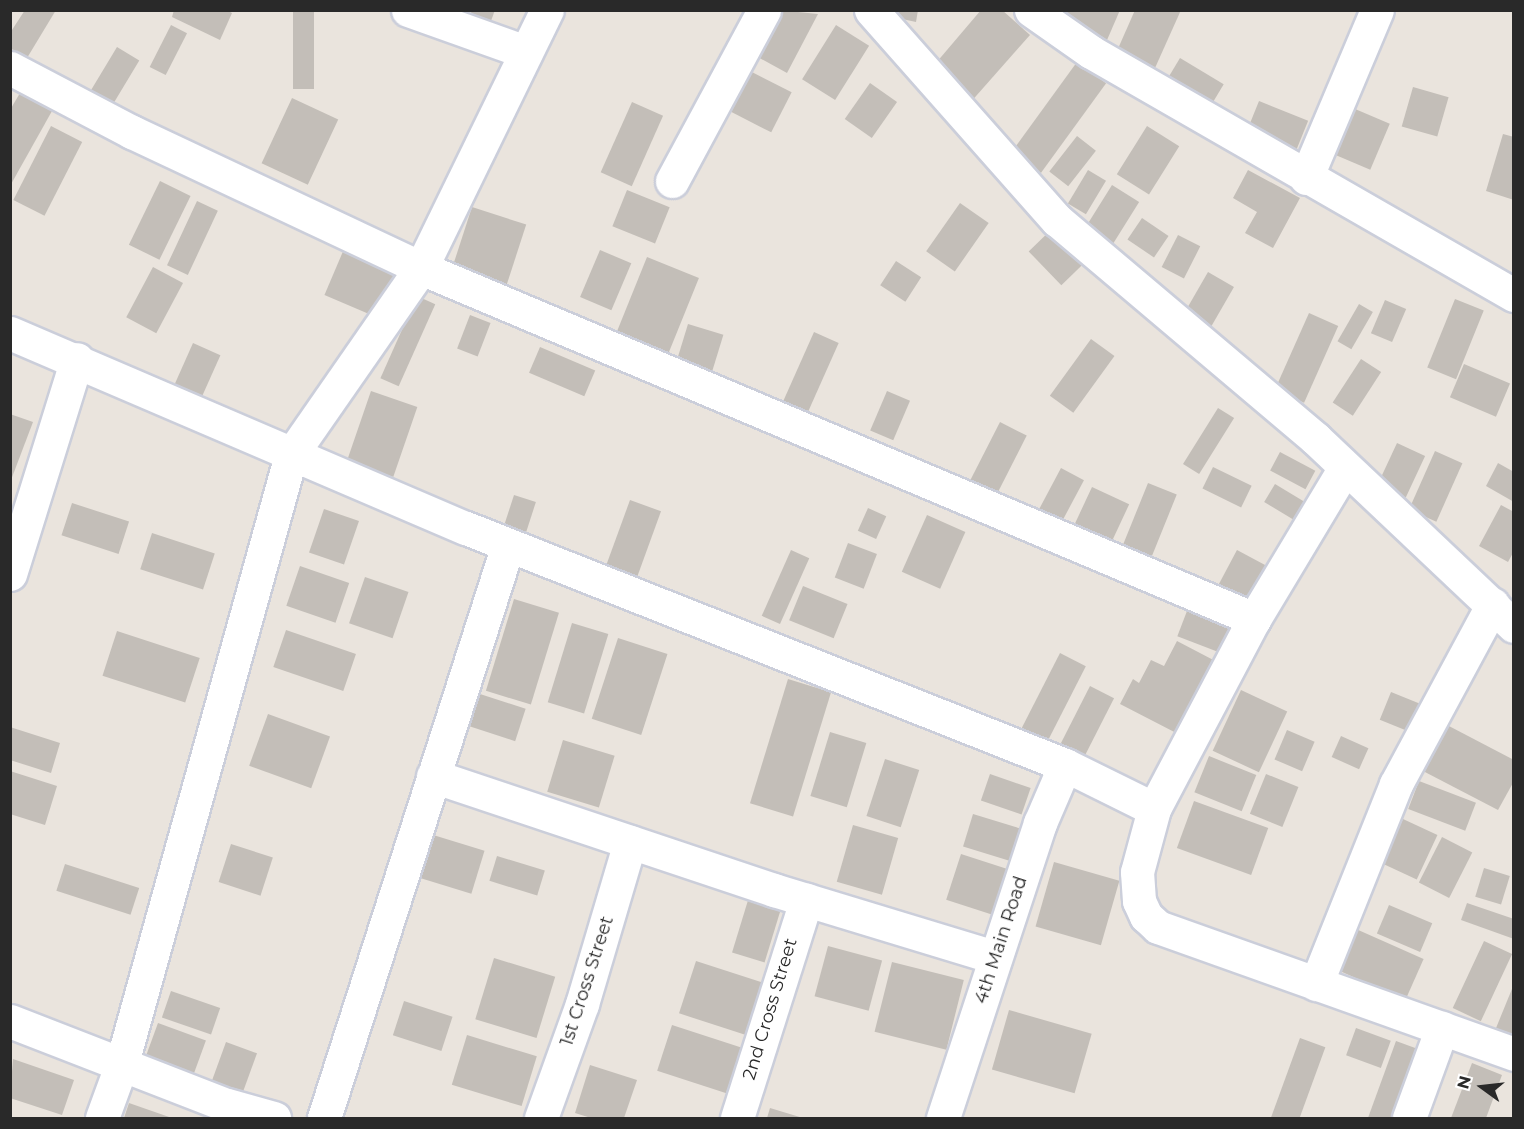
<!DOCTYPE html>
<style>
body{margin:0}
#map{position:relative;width:1524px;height:1129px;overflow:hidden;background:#eae4dd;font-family:Montserrat,sans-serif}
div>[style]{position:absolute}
.building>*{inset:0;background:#c3beb8;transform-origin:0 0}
.roads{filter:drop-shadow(2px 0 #cbceda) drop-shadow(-2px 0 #cbceda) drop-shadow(0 2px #cbceda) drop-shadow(0 -2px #cbceda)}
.minor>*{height:33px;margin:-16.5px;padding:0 16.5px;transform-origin:16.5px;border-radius:16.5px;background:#fff}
span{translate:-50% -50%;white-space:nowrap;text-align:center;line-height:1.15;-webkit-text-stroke:4.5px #fff;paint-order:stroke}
.street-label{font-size:18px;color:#292929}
.frame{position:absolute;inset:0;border:12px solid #292929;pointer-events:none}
.north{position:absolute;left:1452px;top:1057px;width:60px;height:60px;-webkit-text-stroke:4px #fff;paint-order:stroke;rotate:285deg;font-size:16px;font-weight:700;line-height:24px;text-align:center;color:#292929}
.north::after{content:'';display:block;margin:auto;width:21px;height:27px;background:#292929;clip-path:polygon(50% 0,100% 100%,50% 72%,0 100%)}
</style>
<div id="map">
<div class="building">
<div style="clip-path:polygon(25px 10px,56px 10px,27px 58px,10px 48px,10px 33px)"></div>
<div style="clip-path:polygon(174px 10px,226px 10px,232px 13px,220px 40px,172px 17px)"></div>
<div style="left:293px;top:10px;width:21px;height:79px"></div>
<div style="clip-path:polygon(472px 10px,495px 10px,488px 29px,468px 22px)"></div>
<div style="clip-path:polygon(778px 10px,818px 14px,787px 73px,754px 55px)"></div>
<div style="clip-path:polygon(884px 10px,918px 10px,916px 22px,884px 15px)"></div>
<div style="clip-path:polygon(981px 10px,1002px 10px,1030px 35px,969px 104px,930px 70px)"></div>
<div style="clip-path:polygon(1068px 10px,1120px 10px,1104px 47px,1060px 28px)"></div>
<div style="clip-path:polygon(1135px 10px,1181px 10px,1155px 68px,1117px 51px)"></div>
<div style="left:171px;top:25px;width:18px;height:47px;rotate:27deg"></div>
<div style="left:836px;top:25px;width:39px;height:64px;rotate:32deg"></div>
<div style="left:117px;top:47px;width:26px;height:57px;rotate:31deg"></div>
<div style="left:1180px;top:58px;width:51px;height:30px;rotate:31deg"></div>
<div style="left:1077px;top:62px;width:36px;height:111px;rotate:36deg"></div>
<div style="left:748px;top:70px;width:49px;height:45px;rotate:27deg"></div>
<div style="left:870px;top:83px;width:33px;height:44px;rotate:35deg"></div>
<div style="left:1413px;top:87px;width:37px;height:41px;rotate:16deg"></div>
<div style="clip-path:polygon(20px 93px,52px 111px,10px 186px,10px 110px)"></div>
<div style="left:292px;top:98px;width:51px;height:72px;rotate:25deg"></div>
<div style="left:1259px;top:101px;width:53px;height:38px;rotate:22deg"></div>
<div style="left:632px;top:102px;width:34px;height:77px;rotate:24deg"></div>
<div style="left:1341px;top:103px;width:53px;height:50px;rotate:23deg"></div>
<div style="left:51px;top:126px;width:35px;height:83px;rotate:27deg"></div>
<div style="left:1147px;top:126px;width:38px;height:57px;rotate:32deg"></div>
<div style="clip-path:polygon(1503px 134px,1514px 137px,1514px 200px,1486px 191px)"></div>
<div style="left:1077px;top:136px;width:24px;height:45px;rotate:38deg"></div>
<div style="left:1088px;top:170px;width:21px;height:39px;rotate:31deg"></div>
<div style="clip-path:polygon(1248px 170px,1300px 198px,1273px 248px,1245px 233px,1257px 212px,1233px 198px)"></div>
<div style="left:160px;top:181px;width:34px;height:71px;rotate:26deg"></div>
<div style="left:1112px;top:185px;width:32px;height:59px;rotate:32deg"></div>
<div style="left:627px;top:190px;width:46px;height:39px;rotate:22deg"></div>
<div style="left:197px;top:201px;width:23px;height:71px;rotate:25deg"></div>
<div style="left:960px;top:203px;width:35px;height:59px;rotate:35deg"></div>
<div style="left:472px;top:207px;width:57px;height:69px;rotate:18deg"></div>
<div style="left:1142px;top:218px;width:32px;height:26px;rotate:34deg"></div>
<div style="left:1056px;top:225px;width:47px;height:38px;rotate:46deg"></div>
<div style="left:1178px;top:235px;width:25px;height:36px;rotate:27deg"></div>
<div style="left:344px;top:249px;width:56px;height:50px;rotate:23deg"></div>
<div style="left:600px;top:250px;width:34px;height:51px;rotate:23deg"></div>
<div style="left:647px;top:257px;width:56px;height:84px;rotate:22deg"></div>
<div style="left:896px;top:261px;width:30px;height:29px;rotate:33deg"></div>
<div style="left:153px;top:267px;width:34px;height:57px;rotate:28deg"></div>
<div style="left:1208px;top:272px;width:30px;height:45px;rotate:30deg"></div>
<div style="left:417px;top:296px;width:20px;height:90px;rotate:24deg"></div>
<div style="left:1455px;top:299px;width:31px;height:74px;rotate:22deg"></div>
<div style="left:1385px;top:300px;width:23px;height:36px;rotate:23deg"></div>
<div style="left:1359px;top:304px;width:16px;height:43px;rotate:30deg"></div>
<div style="left:1309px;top:313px;width:32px;height:84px;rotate:24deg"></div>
<div style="left:470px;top:315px;width:22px;height:36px;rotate:21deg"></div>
<div style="left:688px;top:324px;width:37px;height:39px;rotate:17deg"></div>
<div style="left:814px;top:332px;width:27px;height:87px;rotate:24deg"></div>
<div style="left:1091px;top:339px;width:29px;height:70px;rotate:36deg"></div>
<div style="left:193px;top:343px;width:30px;height:53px;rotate:24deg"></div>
<div style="left:540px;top:347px;width:60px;height:28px;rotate:23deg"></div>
<div style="left:1361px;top:359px;width:24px;height:52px;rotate:33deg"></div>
<div style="left:1464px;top:364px;width:50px;height:36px;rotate:23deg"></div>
<div style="left:371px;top:391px;width:49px;height:74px;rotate:19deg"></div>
<div style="left:887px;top:391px;width:25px;height:43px;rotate:23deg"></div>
<div style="left:1218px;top:408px;width:19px;height:66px;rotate:32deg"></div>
<div style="clip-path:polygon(10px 414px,33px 422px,11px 480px,10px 480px)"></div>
<div style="left:1000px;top:422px;width:30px;height:70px;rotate:27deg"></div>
<div style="left:1397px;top:443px;width:31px;height:46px;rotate:25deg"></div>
<div style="left:1435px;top:451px;width:30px;height:64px;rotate:24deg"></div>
<div style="left:1280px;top:452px;width:40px;height:21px;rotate:28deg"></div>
<div style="clip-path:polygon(1498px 463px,1514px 472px,1514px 502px,1486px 486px)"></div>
<div style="left:1213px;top:467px;width:43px;height:24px;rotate:26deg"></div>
<div style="left:1061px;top:468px;width:26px;height:47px;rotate:28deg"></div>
<div style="left:1148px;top:483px;width:31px;height:67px;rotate:22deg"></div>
<div style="left:1275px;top:484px;width:44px;height:21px;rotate:31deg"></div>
<div style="left:1092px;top:487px;width:41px;height:51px;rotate:25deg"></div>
<div style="left:514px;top:495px;width:23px;height:34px;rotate:18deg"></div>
<div style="left:630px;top:500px;width:33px;height:69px;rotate:20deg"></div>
<div style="left:72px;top:503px;width:60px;height:34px;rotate:18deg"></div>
<div style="clip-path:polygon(1501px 505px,1514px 512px,1514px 551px,1508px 562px,1479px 546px)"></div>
<div style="left:868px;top:508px;width:20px;height:25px;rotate:24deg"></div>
<div style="left:324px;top:509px;width:37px;height:46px;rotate:19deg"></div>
<div style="left:927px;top:515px;width:42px;height:62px;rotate:24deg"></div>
<div style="left:152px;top:533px;width:66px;height:38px;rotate:18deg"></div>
<div style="left:848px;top:543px;width:31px;height:37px;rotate:21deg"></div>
<div style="left:791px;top:550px;width:20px;height:72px;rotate:24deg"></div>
<div style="left:1237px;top:550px;width:36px;height:47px;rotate:28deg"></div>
<div style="left:300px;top:566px;width:52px;height:42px;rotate:19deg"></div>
<div style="left:365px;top:577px;width:46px;height:49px;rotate:19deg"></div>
<div style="left:803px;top:586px;width:48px;height:37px;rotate:22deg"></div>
<div style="left:514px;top:599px;width:47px;height:96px;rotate:17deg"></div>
<div style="left:1187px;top:611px;width:53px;height:27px;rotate:21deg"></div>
<div style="left:572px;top:623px;width:38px;height:83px;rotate:17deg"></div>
<div style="left:286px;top:630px;width:74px;height:39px;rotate:19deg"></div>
<div style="left:117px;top:631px;width:87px;height:47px;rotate:18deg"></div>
<div style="left:618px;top:638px;width:52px;height:85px;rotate:18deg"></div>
<div style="clip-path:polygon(1177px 641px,1221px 664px,1184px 737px,1120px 704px,1133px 679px,1139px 683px,1151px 660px,1164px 666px)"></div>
<div style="left:1060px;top:653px;width:29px;height:84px;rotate:27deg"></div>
<div style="left:788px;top:679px;width:45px;height:130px;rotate:17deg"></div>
<div style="left:1090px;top:686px;width:27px;height:65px;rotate:27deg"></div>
<div style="left:1241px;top:690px;width:51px;height:67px;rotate:25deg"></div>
<div style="left:1391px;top:692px;width:32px;height:30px;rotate:22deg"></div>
<div style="left:480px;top:694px;width:48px;height:34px;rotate:18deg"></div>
<div style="left:268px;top:714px;width:66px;height:55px;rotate:20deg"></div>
<div style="clip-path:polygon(1447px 725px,1514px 760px,1514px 781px,1498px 810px,1423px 771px)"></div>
<div style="clip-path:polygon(10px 727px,60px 743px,51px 773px,10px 760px)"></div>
<div style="left:1287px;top:730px;width:30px;height:32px;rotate:23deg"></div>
<div style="left:830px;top:732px;width:38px;height:67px;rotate:17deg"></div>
<div style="left:1341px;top:736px;width:30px;height:23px;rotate:24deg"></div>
<div style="left:563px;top:740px;width:54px;height:54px;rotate:17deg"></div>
<div style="left:1209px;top:756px;width:51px;height:39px;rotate:22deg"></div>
<div style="left:885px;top:759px;width:36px;height:60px;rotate:18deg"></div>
<div style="clip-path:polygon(10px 771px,57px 786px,45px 825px,10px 814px)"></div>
<div style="left:990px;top:774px;width:43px;height:28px;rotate:19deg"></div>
<div style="left:1266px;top:774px;width:35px;height:43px;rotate:22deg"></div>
<div style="left:1419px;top:781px;width:61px;height:30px;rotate:21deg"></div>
<div style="left:1194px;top:801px;width:79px;height:50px;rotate:20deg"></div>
<div style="left:973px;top:814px;width:51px;height:34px;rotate:17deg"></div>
<div style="left:1403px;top:819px;width:38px;height:49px;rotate:25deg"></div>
<div style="left:853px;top:825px;width:47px;height:59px;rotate:16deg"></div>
<div style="left:430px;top:834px;width:57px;height:45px;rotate:17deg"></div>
<div style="left:1442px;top:837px;width:34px;height:51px;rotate:27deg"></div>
<div style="left:231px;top:844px;width:44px;height:40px;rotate:18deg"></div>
<div style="left:961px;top:854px;width:52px;height:48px;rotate:18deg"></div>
<div style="left:497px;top:856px;width:50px;height:26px;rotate:17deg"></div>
<div style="left:1054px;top:862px;width:68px;height:67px;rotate:16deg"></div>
<div style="left:65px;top:864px;width:78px;height:28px;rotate:18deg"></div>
<div style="left:1484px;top:868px;width:27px;height:30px;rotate:17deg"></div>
<div style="left:749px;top:897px;width:34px;height:58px;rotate:17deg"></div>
<div style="clip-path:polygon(1467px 903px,1514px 919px,1514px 939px,1461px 920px)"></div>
<div style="left:1389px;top:905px;width:47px;height:31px;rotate:23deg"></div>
<div style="left:1356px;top:929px;width:74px;height:45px;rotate:24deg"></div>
<div style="left:1484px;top:941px;width:31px;height:74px;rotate:25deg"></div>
<div style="left:828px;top:946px;width:56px;height:52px;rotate:15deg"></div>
<div style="left:494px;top:958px;width:64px;height:64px;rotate:17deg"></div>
<div style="left:696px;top:961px;width:72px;height:55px;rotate:18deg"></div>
<div style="left:892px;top:962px;width:74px;height:72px;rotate:14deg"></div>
<div style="clip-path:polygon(1514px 984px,1514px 1040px,1494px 1033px)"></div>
<div style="left:171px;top:991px;width:52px;height:28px;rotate:19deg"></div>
<div style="left:404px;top:1001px;width:51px;height:36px;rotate:18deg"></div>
<div style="left:1009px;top:1010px;width:86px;height:62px;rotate:16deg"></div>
<div style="left:158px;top:1023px;width:51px;height:44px;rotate:20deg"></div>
<div style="left:672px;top:1025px;width:76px;height:48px;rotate:18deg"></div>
<div style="left:1356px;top:1028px;width:37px;height:29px;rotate:20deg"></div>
<div style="left:467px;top:1035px;width:73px;height:52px;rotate:17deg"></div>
<div style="left:1300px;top:1038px;width:27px;height:85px;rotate:20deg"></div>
<div style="left:1396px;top:1041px;width:27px;height:82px;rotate:20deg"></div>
<div style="left:226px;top:1042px;width:33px;height:51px;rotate:20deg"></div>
<div style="clip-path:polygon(13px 1059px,74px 1080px,62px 1115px,10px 1098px)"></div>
<div style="clip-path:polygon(1472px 1063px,1502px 1075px,1486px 1118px,1451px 1118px)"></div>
<div style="clip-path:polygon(590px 1065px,637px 1080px,624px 1118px,591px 1118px,575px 1113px)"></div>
<div style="clip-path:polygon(129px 1103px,172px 1118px,124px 1118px)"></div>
<div style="clip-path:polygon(770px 1108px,803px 1118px,767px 1118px)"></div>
</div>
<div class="roads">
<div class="minor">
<div style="left:408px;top:10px;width:125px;rotate:19.6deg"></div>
<div style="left:871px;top:10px;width:281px;rotate:48.5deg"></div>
<div style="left:1057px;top:220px;width:339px;rotate:40.2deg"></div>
<div style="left:1316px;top:439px;width:272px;rotate:43.4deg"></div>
<div style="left:1031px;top:10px;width:73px;rotate:35deg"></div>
<div style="left:1091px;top:52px;width:488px;rotate:29.9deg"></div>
<div style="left:10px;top:68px;width:138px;rotate:27.7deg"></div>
<div style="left:132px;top:132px;width:319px;rotate:25.2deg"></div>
<div style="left:421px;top:268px;width:904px;rotate:22.85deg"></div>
<div style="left:1254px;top:619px;width:215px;rotate:117.8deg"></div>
<div style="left:1306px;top:178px;width:182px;rotate:-67.1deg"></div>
<div style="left:672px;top:181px;width:194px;rotate:-61.7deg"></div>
<div style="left:10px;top:333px;width:496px;rotate:23.2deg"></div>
<div style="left:466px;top:528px;width:644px;rotate:21.59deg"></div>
<div style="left:1065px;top:765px;width:99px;rotate:26.3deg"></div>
<div style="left:1154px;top:809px;width:65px;rotate:105.1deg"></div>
<div style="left:1137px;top:872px;width:29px;rotate:86deg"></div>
<div style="left:1139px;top:901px;width:17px;rotate:65deg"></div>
<div style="left:1146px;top:916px;width:16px;rotate:43deg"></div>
<div style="left:1158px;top:927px;width:378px;rotate:19.6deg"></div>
<div style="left:10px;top:574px;width:225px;rotate:-72.7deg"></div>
<div style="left:1254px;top:619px;width:175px;rotate:-59deg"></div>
<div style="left:433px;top:776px;width:360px;rotate:18.5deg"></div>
<div style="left:774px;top:890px;width:231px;rotate:16.9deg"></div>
<div style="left:1316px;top:984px;width:215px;rotate:-68.2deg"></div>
<div style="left:1396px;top:784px;width:204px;rotate:-61.7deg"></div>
<div style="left:10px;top:1021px;width:233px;rotate:21.2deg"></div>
<div style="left:227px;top:1105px;width:49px;rotate:15.5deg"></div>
<div style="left:102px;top:1118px;width:59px;rotate:-70deg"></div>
<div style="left:122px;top:1063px;width:631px;rotate:-74.47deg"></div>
<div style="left:291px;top:455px;width:228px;rotate:-55.2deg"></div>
<div style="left:421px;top:268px;width:287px;rotate:-64deg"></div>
<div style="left:324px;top:1118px;width:602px;rotate:-72.2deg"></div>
<div style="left:541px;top:1118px;width:121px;rotate:-70.2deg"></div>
<div style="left:582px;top:1004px;width:169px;rotate:-73.5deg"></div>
<div style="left:737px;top:1118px;width:229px;rotate:-72.4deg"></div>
<div style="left:943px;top:1118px;width:311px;rotate:-71.8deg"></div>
<div style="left:1040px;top:823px;width:63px;rotate:-66.7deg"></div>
<div style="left:1409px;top:1118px;width:96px;rotate:-69.9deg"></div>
</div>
</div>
<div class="street-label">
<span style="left:1001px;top:940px;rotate:-72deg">4th Main Road</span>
<span style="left:587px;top:981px;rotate:-72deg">1st Cross Street</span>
<span style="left:770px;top:1009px;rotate:-73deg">2nd Cross Street</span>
</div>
<div class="frame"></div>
<div class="north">N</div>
</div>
